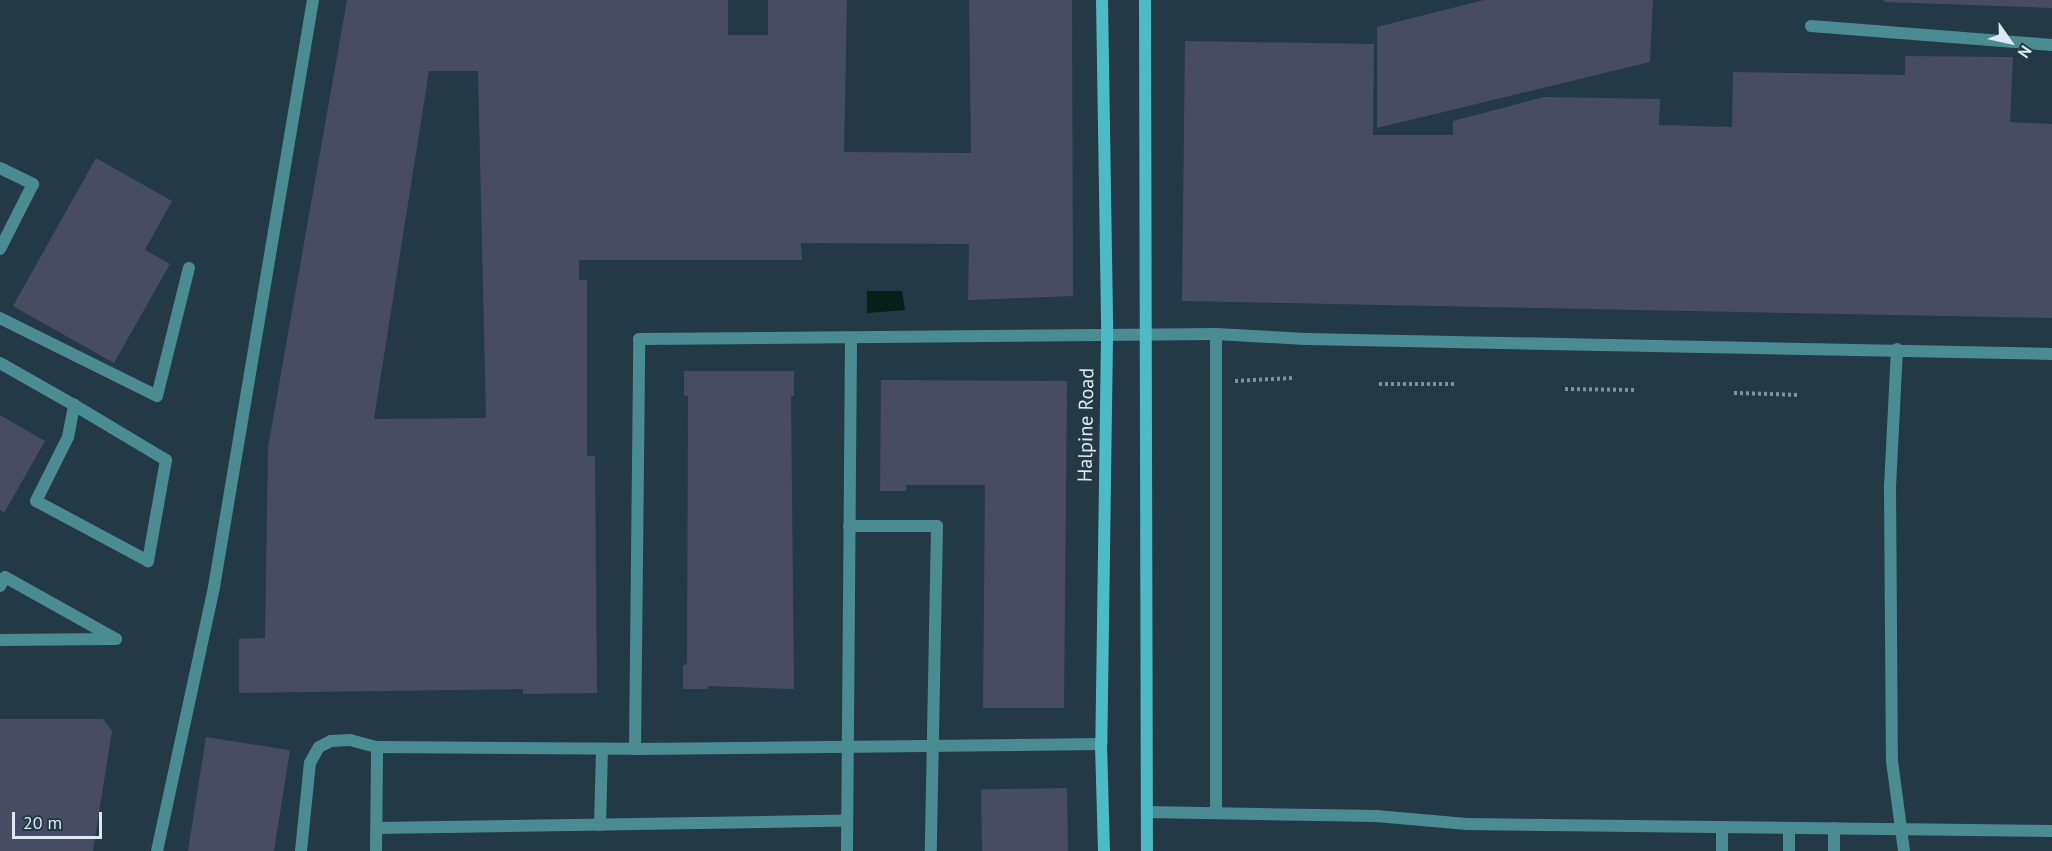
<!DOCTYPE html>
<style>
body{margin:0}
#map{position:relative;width:2052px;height:851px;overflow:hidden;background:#243946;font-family:"PT Sans",sans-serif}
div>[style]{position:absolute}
.water>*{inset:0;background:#061f17}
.building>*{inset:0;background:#474c62;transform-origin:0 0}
.path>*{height:4px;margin-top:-2px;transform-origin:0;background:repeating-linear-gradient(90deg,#81919c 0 3px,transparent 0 6px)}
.lane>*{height:12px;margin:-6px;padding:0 6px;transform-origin:6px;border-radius:6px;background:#4b8b92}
.secondary>*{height:12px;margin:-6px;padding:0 6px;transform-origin:6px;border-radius:6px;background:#4dbbc5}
span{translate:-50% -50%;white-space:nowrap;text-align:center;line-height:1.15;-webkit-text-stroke:5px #243946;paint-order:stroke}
.street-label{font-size:20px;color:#dde9f2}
.north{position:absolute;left:1980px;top:12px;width:60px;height:60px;-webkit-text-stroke:4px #243946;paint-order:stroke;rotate:124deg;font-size:16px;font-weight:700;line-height:24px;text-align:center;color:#dde9f2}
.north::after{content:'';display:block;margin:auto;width:21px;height:27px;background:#dde9f2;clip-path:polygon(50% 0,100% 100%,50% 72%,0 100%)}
.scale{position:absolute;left:12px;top:812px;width:90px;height:27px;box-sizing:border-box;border:3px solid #dde9f2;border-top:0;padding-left:8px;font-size:18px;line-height:21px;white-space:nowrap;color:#dde9f2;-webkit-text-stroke:4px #243946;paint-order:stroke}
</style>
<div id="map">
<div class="water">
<div style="clip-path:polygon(867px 291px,902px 291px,905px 310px,867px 313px)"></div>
</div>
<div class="building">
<div style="clip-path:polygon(evenodd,347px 0,728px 0,728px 35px,768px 35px,768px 0,847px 0,844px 152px,971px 153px,969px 0,1072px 0,1073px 296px,968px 300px,969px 244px,801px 243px,802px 260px,579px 260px,579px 280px,587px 280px,587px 456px,595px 456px,597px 693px,523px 694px,523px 689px,239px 693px,239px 639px,265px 638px,268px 447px,347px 0,429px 71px,478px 71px,486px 418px,374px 419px,429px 71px)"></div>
<div style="clip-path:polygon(1484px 0,1653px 0,1650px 62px,1377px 128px,1377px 27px)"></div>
<div style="clip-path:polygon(1884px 0,2052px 0,2052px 8px,1884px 2px)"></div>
<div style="clip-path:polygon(1185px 41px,1374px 44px,1373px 135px,1453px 135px,1453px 121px,1544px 97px,1660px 99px,1659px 125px,1732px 127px,1733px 72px,1905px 75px,1905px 56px,2013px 57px,2010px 122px,2052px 124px,2052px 318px,1182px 301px)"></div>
<div style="clip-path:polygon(96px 158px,172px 201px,145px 250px,170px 264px,114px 363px,13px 306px)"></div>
<div style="clip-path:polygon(684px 371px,794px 371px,794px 396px,791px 396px,794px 689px,708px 686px,708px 689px,683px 689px,683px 665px,687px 664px,688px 396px,684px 395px)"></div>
<div style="clip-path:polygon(881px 380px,1067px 381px,1064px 708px,983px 708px,985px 485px,906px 485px,906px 491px,880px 491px)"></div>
<div style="clip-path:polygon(0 415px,45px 441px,4px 513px,0 510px)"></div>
<div style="clip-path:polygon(0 719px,103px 719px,112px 731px,93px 851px,0 851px)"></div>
<div style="left:206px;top:737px;width:85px;height:116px;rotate:9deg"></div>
<div style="left:1067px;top:788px;width:63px;height:86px;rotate:89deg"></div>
</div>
<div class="path">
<div style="left:1235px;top:381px;width:57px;rotate:-3deg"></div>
<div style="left:1379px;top:384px;width:75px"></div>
<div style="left:1565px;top:389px;width:70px;rotate:0.8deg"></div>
<div style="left:1734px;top:393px;width:66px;rotate:1.7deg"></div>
</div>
<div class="lane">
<div style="left:1811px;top:26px;width:242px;rotate:4.5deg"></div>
<div style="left:0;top:168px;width:37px;rotate:26deg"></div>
<div style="left:33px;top:184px;width:73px;rotate:116.9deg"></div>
<div style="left:0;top:318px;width:175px;rotate:26.4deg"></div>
<div style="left:157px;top:396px;width:132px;rotate:-76deg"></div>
<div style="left:1897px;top:349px;width:137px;rotate:92.9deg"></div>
<div style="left:1890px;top:486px;width:275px;rotate:89.6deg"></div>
<div style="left:1892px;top:761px;width:91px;rotate:82.4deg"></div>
<div style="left:0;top:363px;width:85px;rotate:29.6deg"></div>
<div style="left:74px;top:405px;width:107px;rotate:30.9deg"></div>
<div style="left:166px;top:460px;width:103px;rotate:100.1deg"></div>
<div style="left:148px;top:561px;width:127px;rotate:-151.8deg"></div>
<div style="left:36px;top:501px;width:72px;rotate:-63.4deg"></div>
<div style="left:68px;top:437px;width:33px;rotate:-79deg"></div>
<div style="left:849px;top:526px;width:88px"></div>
<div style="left:937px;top:526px;width:325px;rotate:91.1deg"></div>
<div style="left:0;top:586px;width:10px;rotate:-61deg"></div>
<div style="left:5px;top:577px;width:127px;rotate:29.2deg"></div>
<div style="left:116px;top:639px;width:116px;rotate:179.5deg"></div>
<div style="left:635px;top:749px;width:410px;rotate:-89.4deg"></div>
<div style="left:639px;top:339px;width:577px;rotate:-0.5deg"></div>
<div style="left:1216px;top:334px;width:90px;rotate:3.2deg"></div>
<div style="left:1306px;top:339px;width:746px;rotate:1.15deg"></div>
<div style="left:1147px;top:812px;width:229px;rotate:1deg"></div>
<div style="left:1376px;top:816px;width:91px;rotate:5deg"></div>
<div style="left:1467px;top:824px;width:585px;rotate:0.69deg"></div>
<div style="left:1216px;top:813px;width:479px;rotate:-90deg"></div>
<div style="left:600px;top:825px;width:76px;rotate:-88.5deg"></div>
<div style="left:377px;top:828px;width:470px;rotate:-0.9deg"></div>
<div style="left:1789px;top:828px;width:23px;rotate:90deg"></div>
<div style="left:157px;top:851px;width:270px;rotate:-77.8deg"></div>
<div style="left:214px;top:587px;width:595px;rotate:-80.43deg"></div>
<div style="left:301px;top:851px;width:88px;rotate:-84.2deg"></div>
<div style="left:310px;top:763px;width:18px;rotate:-61deg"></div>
<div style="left:319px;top:747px;width:13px;rotate:-27deg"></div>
<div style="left:331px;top:741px;width:19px;rotate:-3deg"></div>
<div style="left:350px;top:740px;width:28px;rotate:15deg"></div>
<div style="left:377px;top:747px;width:258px;rotate:0.4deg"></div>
<div style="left:635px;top:749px;width:466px;rotate:-0.6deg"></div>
<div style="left:376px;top:851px;width:104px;rotate:-89.4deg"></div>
<div style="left:847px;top:851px;width:512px;rotate:-89.55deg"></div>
<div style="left:1722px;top:851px;width:24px;rotate:-90deg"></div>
<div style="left:1834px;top:851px;width:23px;rotate:-90deg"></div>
</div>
<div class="secondary">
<div style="left:1102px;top:0;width:337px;rotate:89.1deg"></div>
<div style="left:1107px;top:337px;width:407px;rotate:90.8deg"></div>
<div style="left:1101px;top:744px;width:107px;rotate:88.4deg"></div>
<div style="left:1145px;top:0;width:851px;rotate:89.87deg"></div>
</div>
<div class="street-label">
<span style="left:1086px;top:425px;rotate:-89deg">Halpine Road</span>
</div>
<div class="north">N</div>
<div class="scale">20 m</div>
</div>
